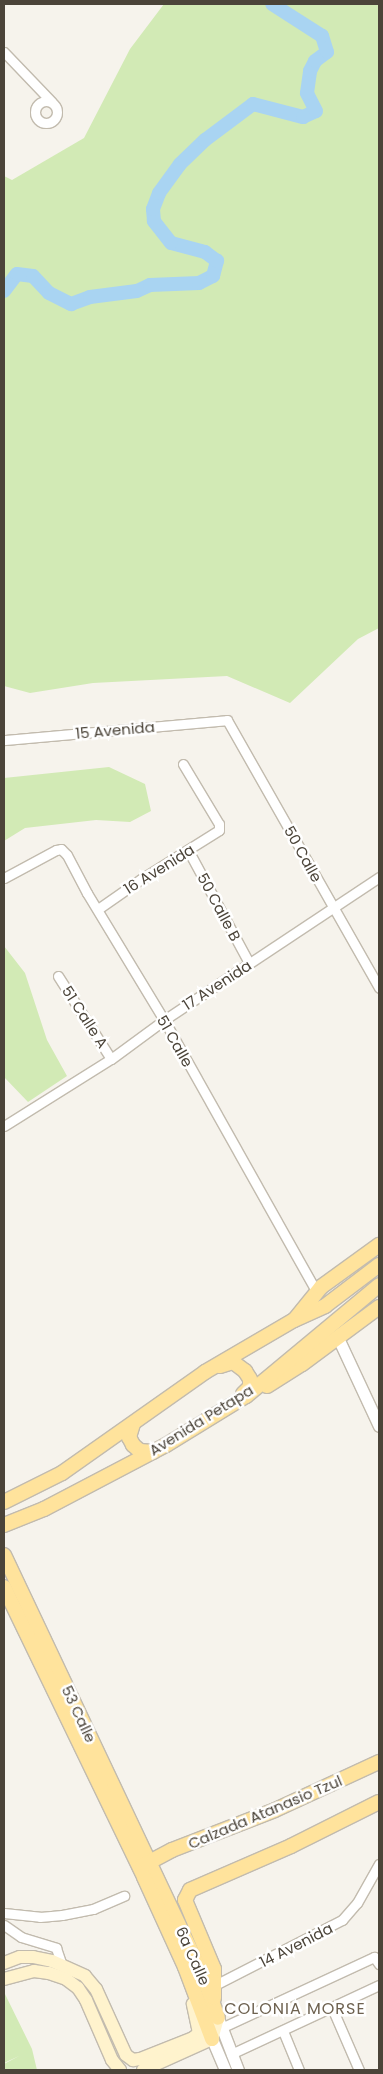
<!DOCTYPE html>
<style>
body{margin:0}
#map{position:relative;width:383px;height:2074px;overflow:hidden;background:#f6f3ec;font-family:Poppins,sans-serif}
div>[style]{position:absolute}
.green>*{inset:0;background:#d2eab5}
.river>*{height:14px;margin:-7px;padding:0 7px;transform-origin:7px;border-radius:7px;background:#a9d4f2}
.roads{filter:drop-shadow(1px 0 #c2bbae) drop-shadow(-1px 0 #c2bbae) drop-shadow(0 1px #c2bbae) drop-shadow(0 -1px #c2bbae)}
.minor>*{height:9px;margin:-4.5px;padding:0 4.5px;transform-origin:4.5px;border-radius:4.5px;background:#fff}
.minor>.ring{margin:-4.5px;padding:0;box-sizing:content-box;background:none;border:9px solid #fff;border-radius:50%}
.tertiary>*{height:11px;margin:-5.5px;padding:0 5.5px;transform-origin:5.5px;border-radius:5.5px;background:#fff}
.secondary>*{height:12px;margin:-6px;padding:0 6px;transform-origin:6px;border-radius:6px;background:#fff3cd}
.primary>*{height:14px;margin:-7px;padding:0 7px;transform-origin:7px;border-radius:7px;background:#ffe39c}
span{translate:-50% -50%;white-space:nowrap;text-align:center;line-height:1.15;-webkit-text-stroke:5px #fff;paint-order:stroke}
.street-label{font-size:15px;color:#4b4439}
.neighbourhood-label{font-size:16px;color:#6e6250;letter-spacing:1px}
.frame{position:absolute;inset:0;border:5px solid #4b4439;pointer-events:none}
</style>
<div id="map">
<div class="green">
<div style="clip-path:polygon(164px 4px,379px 4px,379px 628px,358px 639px,290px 703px,227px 676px,93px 683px,30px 693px,4px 686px,4px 176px,12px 180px,84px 138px,130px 49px)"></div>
<div style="clip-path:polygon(109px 767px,145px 784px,151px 811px,130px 822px,96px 820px,25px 828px,4px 841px,4px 778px)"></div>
<div style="clip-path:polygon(4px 946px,25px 973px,47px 1040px,67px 1076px,28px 1102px,4px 1077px)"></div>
<div style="clip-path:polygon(4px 1992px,32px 2049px,37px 2070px,4px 2070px,4px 2064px,19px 2056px,4px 2063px)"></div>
</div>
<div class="river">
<div style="left:4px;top:291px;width:21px;rotate:-53deg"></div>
<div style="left:17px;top:274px;width:16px;rotate:7deg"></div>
<div style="left:33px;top:276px;width:23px;rotate:47deg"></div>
<div style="left:49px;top:293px;width:25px;rotate:27deg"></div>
<div style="left:71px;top:304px;width:20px;rotate:-20deg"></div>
<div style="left:90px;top:297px;width:47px;rotate:-7.3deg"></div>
<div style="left:137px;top:291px;width:14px;rotate:-25deg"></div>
<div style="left:150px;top:285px;width:49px;rotate:-2.3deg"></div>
<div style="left:199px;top:283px;width:16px;rotate:-27deg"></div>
<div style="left:213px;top:276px;width:16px;rotate:-75deg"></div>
<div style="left:217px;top:261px;width:15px;rotate:-143deg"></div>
<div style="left:205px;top:252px;width:35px;rotate:-165deg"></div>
<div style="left:171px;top:243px;width:28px;rotate:-128deg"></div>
<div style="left:154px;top:221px;width:12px;rotate:-95deg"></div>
<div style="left:153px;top:209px;width:17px;rotate:-69deg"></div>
<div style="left:159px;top:193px;width:36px;rotate:-54deg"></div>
<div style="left:180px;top:164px;width:35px;rotate:-44deg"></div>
<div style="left:205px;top:140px;width:60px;rotate:-36.9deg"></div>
<div style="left:253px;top:104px;width:52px;rotate:14.6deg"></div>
<div style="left:303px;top:117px;width:14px;rotate:-25deg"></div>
<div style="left:316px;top:111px;width:20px;rotate:-117deg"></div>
<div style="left:307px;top:93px;width:22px;rotate:-82deg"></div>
<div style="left:310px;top:71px;width:11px;rotate:-63deg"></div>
<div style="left:315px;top:61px;width:15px;rotate:-37deg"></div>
<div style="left:327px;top:52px;width:17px;rotate:-107deg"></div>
<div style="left:322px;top:36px;width:59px;rotate:-147.4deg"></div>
</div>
<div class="roads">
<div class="minor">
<div style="left:4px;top:52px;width:69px;rotate:46.2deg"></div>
<div class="ring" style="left:35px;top:101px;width:13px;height:13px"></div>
<div style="left:4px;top:740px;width:224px;rotate:-5.1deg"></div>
<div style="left:227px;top:720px;width:308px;rotate:60.4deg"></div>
<div style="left:188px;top:850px;width:128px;rotate:61.6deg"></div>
<div style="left:4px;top:878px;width:59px;rotate:-28.3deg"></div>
<div style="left:56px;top:850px;width:5px;rotate:-11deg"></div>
<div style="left:61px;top:849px;width:8px;rotate:45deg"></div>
<div style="left:67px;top:855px;width:43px;rotate:62.2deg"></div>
<div style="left:87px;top:893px;width:149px;rotate:58.8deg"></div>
<div style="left:164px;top:1020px;width:311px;rotate:60.7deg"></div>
<div style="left:98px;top:909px;width:52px;rotate:-34.9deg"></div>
<div style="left:141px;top:879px;width:92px;rotate:-32.1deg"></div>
<div style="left:219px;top:830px;width:6px;rotate:-90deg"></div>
<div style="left:219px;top:824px;width:70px;rotate:-121deg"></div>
<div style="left:58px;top:976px;width:98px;rotate:57.4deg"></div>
<div style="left:4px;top:1126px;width:126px;rotate:-32.1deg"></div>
<div style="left:111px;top:1059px;width:66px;rotate:-36.3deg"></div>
<div style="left:164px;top:1020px;width:258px;rotate:-33.6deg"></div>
<div style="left:4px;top:1913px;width:36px;rotate:6deg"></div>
<div style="left:40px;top:1917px;width:22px;rotate:-5deg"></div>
<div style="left:62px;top:1915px;width:32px;rotate:-11deg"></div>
<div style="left:93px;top:1909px;width:34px;rotate:-23deg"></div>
<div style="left:4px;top:1925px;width:21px;rotate:35deg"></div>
<div style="left:21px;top:1937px;width:37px;rotate:17deg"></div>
<div style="left:56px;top:1948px;width:18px;rotate:71deg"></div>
<div style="left:215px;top:1985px;width:143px;rotate:-27.1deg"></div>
<div style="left:342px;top:1920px;width:23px;rotate:-49deg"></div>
<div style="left:357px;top:1903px;width:45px;rotate:-60.6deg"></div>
<div style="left:332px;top:2008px;width:68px;rotate:66.5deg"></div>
<div style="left:221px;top:2028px;width:169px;rotate:-24.9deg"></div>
<div style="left:374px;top:1957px;width:9px;rotate:54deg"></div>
<div style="left:283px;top:2031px;width:42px;rotate:67.7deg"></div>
<div style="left:231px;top:2054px;width:163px;rotate:-25deg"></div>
</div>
<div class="tertiary">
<div style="left:338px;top:1338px;width:97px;rotate:65deg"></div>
<div style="left:218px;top:2018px;width:56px;rotate:69deg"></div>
<div style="left:212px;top:2039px;width:34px;rotate:67deg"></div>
</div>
<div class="secondary">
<div style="left:4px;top:1963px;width:17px;rotate:-21deg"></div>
<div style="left:20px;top:1957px;width:13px"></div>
<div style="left:33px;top:1957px;width:19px;rotate:12deg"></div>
<div style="left:52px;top:1961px;width:36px;rotate:24deg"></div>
<div style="left:85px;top:1976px;width:17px;rotate:50deg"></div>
<div style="left:96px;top:1989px;width:72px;rotate:65.6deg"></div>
<div style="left:126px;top:2055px;width:9px;rotate:36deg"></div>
<div style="left:133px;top:2060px;width:7px;rotate:-8deg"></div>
<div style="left:140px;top:2059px;width:57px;rotate:-21.6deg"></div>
<div style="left:193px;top:2038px;width:8px;rotate:-40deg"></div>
<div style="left:199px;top:2033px;width:30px;rotate:-102deg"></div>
<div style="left:4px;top:1979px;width:31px;rotate:-15deg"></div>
<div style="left:34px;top:1971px;width:15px;rotate:8deg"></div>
<div style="left:49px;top:1973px;width:18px;rotate:19deg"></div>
<div style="left:66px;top:1979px;width:15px;rotate:37deg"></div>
<div style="left:78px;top:1988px;width:14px;rotate:56deg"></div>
<div style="left:86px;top:2000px;width:65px;rotate:66.6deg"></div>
<div style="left:112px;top:2060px;width:13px;rotate:51deg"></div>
<div style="left:143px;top:2070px;width:76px;rotate:-24.2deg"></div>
<div style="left:212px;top:2039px;width:22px;rotate:-74deg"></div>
</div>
<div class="primary">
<div style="left:296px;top:1318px;width:40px;rotate:-51deg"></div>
<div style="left:321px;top:1287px;width:72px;rotate:-35.9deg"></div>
<div style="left:220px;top:1366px;width:14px;rotate:-17deg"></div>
<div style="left:233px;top:1362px;width:15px;rotate:37deg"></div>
<div style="left:245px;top:1371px;width:9px;rotate:58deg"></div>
<div style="left:250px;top:1379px;width:8px;rotate:90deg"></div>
<div style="left:250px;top:1387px;width:10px;rotate:135deg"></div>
<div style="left:267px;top:1386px;width:41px;rotate:-32.2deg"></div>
<div style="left:302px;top:1364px;width:96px;rotate:-36.5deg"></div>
<div style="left:133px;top:1424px;width:14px;rotate:107deg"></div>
<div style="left:129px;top:1437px;width:9px;rotate:63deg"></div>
<div style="left:133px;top:1445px;width:9px;rotate:41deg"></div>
<div style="left:140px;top:1451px;width:13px;rotate:4deg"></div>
<div style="left:4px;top:1502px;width:65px;rotate:-26.6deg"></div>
<div style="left:62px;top:1473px;width:175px;rotate:-35.2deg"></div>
<div style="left:205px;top:1372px;width:103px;rotate:-30.3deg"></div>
<div style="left:294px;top:1320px;width:34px;rotate:-24deg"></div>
<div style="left:325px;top:1306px;width:68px;rotate:-37.2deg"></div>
<div style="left:4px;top:1525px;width:43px;rotate:-21.8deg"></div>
<div style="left:44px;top:1509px;width:138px;rotate:-27.7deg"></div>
<div style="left:166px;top:1445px;width:94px;rotate:-31.5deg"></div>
<div style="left:246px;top:1396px;width:173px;rotate:-39.8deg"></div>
<div style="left:4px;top:1555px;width:468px;rotate:64.7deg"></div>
<div style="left:204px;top:1978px;width:42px;rotate:70.7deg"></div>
<div style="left:4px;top:1587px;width:322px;rotate:64.2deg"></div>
<div style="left:144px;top:1877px;width:99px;rotate:65.5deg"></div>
<div style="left:185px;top:1967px;width:77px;rotate:69.4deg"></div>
<div style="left:142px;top:1866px;width:34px;rotate:-28deg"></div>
<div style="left:172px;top:1850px;width:110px;rotate:-21.2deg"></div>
<div style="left:275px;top:1810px;width:115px;rotate:-24.8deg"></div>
<div style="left:214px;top:1998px;width:29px;rotate:-90deg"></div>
<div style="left:214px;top:1969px;width:75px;rotate:-112.8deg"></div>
<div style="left:185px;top:1900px;width:11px;rotate:-63deg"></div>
<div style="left:190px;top:1890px;width:110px;rotate:-23.5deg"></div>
<div style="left:291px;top:1846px;width:98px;rotate:-26.6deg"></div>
</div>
</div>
<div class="street-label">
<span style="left:115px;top:730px;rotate:-5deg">15 Avenida</span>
<span style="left:303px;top:854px;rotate:61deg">50 Calle</span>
<span style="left:159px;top:869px;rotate:-32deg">16 Avenida</span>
<span style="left:219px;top:907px;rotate:62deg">50 Calle B</span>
<span style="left:217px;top:985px;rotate:-33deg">17 Avenida</span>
<span style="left:85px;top:1017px;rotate:57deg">51 Calle A</span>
<span style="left:175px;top:1041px;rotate:60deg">51 Calle</span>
<span style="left:201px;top:1420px;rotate:-32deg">Avenida Petapa</span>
<span style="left:79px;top:1714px;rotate:65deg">53 Calle</span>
<span style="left:265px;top:1812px;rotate:-23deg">Calzada Atanasio Tzul</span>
<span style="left:296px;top:1945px;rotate:-27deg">14 Avenida</span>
<span style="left:193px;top:1956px;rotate:66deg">6a Calle</span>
</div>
<div class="neighbourhood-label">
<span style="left:295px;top:2009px">COLONIA MORSE</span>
</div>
<div class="frame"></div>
</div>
